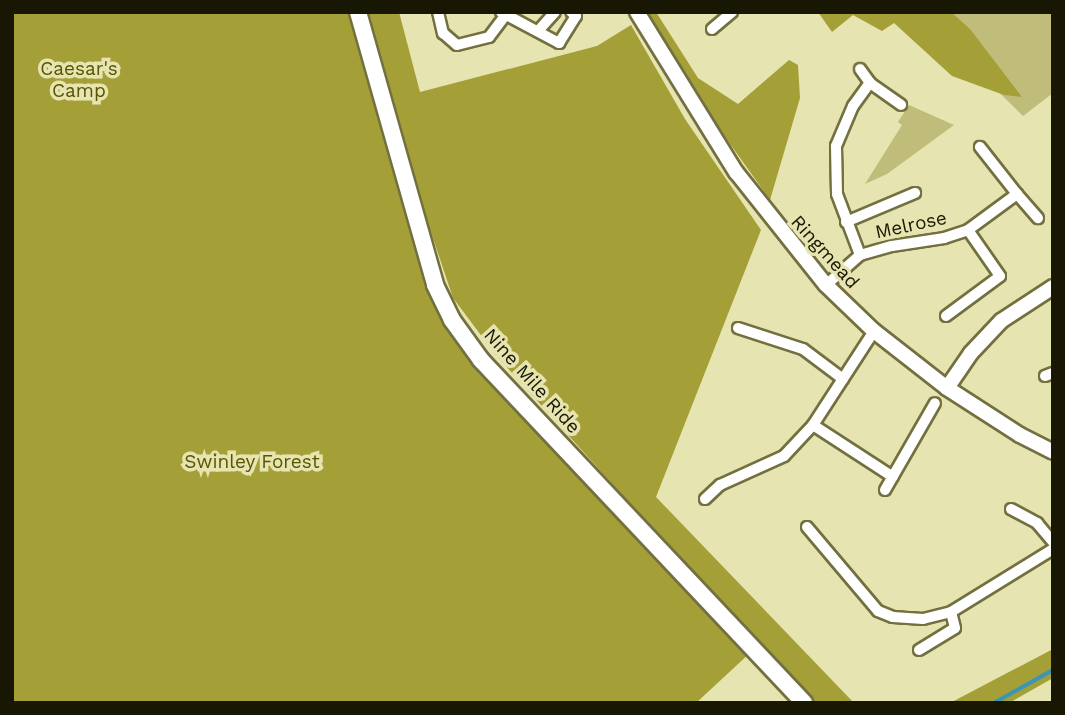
<!DOCTYPE html>
<style>
body{margin:0}
#map{position:relative;width:1065px;height:715px;overflow:hidden;background:#e6e4b0;font-family:"Work Sans",sans-serif}
div>[style]{position:absolute}
.green>*{inset:0;background:#c0bd7a}
.forest>*{inset:0;background:#a59f38}
.stream>*{height:3.5px;margin:-1.75px;padding:0 1.75px;transform-origin:1.75px;border-radius:1.75px;background:#3a95b7}
.roads{filter:drop-shadow(2px 0 #737040) drop-shadow(-2px 0 #737040) drop-shadow(0 2px #737040) drop-shadow(0 -2px #737040)}
.minor>*{height:10px;margin:-5px;padding:0 5px;transform-origin:5px;border-radius:5px;background:#fff}
.tertiary>*{height:14px;margin:-7px;padding:0 7px;transform-origin:7px;border-radius:7px;background:#fff}
.secondary>*{height:16px;margin:-8px;padding:0 8px;transform-origin:8px;border-radius:8px;background:#fff}
span{translate:-50% -50%;white-space:nowrap;text-align:center;line-height:1.15;-webkit-text-stroke:7px #e6e4b0;paint-order:stroke}
.park-label{font-size:19px;color:#595402}
.street-label{font-size:19px;color:#181704}
.frame{position:absolute;inset:0;border:14px solid #181704;pointer-events:none}
</style>
<div id="map">
<div class="green">
<div style="clip-path:polygon(917px 12px,1052px 12px,1053px 93px,1023px 116px)"></div>
<div style="clip-path:polygon(909px 105px,954px 125px,887px 174px,865px 184px,902px 125px,898px 122px)"></div>
</div>
<div class="forest">
<div style="clip-path:polygon(12px 12px,350px 12px,436px 306px,464px 347px,751px 652px,696px 703px,12px 703px)"></div>
<div style="clip-path:polygon(363px 12px,399px 12px,420px 92px,597px 46px,631px 25px,685px 119px,761px 230px,656px 497px,854px 703px,810px 703px,495px 354px,453px 298px,385px 95px)"></div>
<div style="clip-path:polygon(647px 12px,656px 12px,698px 78px,738px 104px,789px 60px,798px 65px,800px 98px,770px 200px,708px 113px)"></div>
<div style="clip-path:polygon(818px 12px,951px 12px,970px 29px,1022px 97px,1004px 95px,952px 76px,894px 23px,882px 31px,853px 15px,832px 32px)"></div>
<div style="clip-path:polygon(1053px 649px,1053px 678px,1009px 703px,950px 703px)"></div>
</div>
<div class="stream">
<div style="left:994px;top:703px;width:68px;rotate:-29.2deg"></div>
</div>
<div class="roads">
<div class="minor">
<div style="left:438px;top:12px;width:22px;rotate:77deg"></div>
<div style="left:443px;top:33px;width:18px;rotate:41deg"></div>
<div style="left:457px;top:45px;width:33px;rotate:-14deg"></div>
<div style="left:489px;top:37px;width:26px;rotate:-53deg"></div>
<div style="left:501px;top:12px;width:66px;rotate:28.1deg"></div>
<div style="left:559px;top:43px;width:32px;rotate:-58deg"></div>
<div style="left:576px;top:16px;width:6px;rotate:-141deg"></div>
<div style="left:712px;top:29px;width:26px;rotate:-40deg"></div>
<div style="left:538px;top:31px;width:25px;rotate:-48deg"></div>
<div style="left:860px;top:69px;width:17px;rotate:54deg"></div>
<div style="left:1017px;top:194px;width:32px;rotate:49deg"></div>
<div style="left:846px;top:222px;width:75px;rotate:-22.8deg"></div>
<div style="left:860px;top:255px;width:65px;rotate:-110.7deg"></div>
<div style="left:837px;top:194px;width:48px;rotate:-91.2deg"></div>
<div style="left:836px;top:146px;width:43px;rotate:-67deg"></div>
<div style="left:853px;top:106px;width:29px;rotate:-54deg"></div>
<div style="left:870px;top:83px;width:38px;rotate:35deg"></div>
<div style="left:826px;top:285px;width:45px;rotate:-41.4deg"></div>
<div style="left:860px;top:255px;width:33px;rotate:-16deg"></div>
<div style="left:892px;top:246px;width:53px;rotate:-8.7deg"></div>
<div style="left:944px;top:238px;width:25px;rotate:-18deg"></div>
<div style="left:968px;top:230px;width:61px;rotate:-36.3deg"></div>
<div style="left:1017px;top:194px;width:60px;rotate:-128.2deg"></div>
<div style="left:946px;top:316px;width:67px;rotate:-36.5deg"></div>
<div style="left:1000px;top:276px;width:56px;rotate:-124.8deg"></div>
<div style="left:738px;top:328px;width:68px;rotate:17.9deg"></div>
<div style="left:803px;top:349px;width:50px;rotate:36.9deg"></div>
<div style="left:1045px;top:376px;width:9px;rotate:-21deg"></div>
<div style="left:813px;top:425px;width:95px;rotate:33deg"></div>
<div style="left:885px;top:490px;width:100px;rotate:-60.1deg"></div>
<div style="left:705px;top:499px;width:21px;rotate:-43deg"></div>
<div style="left:720px;top:485px;width:70px;rotate:-24.4deg"></div>
<div style="left:784px;top:456px;width:42px;rotate:-46.9deg"></div>
<div style="left:813px;top:425px;width:112px;rotate:-57deg"></div>
<div style="left:1011px;top:509px;width:30px;rotate:28deg"></div>
<div style="left:1037px;top:523px;width:25px;rotate:50deg"></div>
<div style="left:807px;top:527px;width:110px;rotate:49.8deg"></div>
<div style="left:878px;top:611px;width:16px;rotate:22deg"></div>
<div style="left:893px;top:617px;width:30px;rotate:4deg"></div>
<div style="left:923px;top:619px;width:29px;rotate:-14deg"></div>
<div style="left:951px;top:612px;width:120px;rotate:-31.7deg"></div>
<div style="left:919px;top:650px;width:42px;rotate:-31.4deg"></div>
<div style="left:955px;top:628px;width:16px;rotate:-104deg"></div>
</div>
<div class="tertiary">
<div style="left:637px;top:12px;width:188px;rotate:58.3deg"></div>
<div style="left:736px;top:172px;width:144px;rotate:51.5deg"></div>
<div style="left:826px;top:285px;width:66px;rotate:43.8deg"></div>
<div style="left:874px;top:331px;width:93px;rotate:38deg"></div>
<div style="left:947px;top:388px;width:87px;rotate:32.8deg"></div>
<div style="left:1020px;top:435px;width:37px;rotate:27deg"></div>
<div style="left:947px;top:388px;width:42px;rotate:-55.6deg"></div>
<div style="left:971px;top:353px;width:44px;rotate:-46.8deg"></div>
<div style="left:1001px;top:321px;width:62px;rotate:-33.2deg"></div>
</div>
<div class="secondary">
<div style="left:358px;top:12px;width:284px;rotate:74.2deg"></div>
<div style="left:435px;top:285px;width:39px;rotate:64deg"></div>
<div style="left:452px;top:320px;width:49px;rotate:54.1deg"></div>
<div style="left:481px;top:360px;width:471px;rotate:46.7deg"></div>
</div>
</div>
<div class="park-label">
<span style="left:79px;top:80px">Caesar's<br>Camp</span>
<span style="left:252px;top:462px">Swinley Forest</span>
</div>
<div class="street-label">
<span style="left:911px;top:225px;rotate:-12deg">Melrose</span>
<span style="left:825px;top:252px;rotate:48deg">Ringmead</span>
<span style="left:532px;top:381px;rotate:48deg">Nine Mile Ride</span>
</div>
<div class="frame"></div>
</div>
